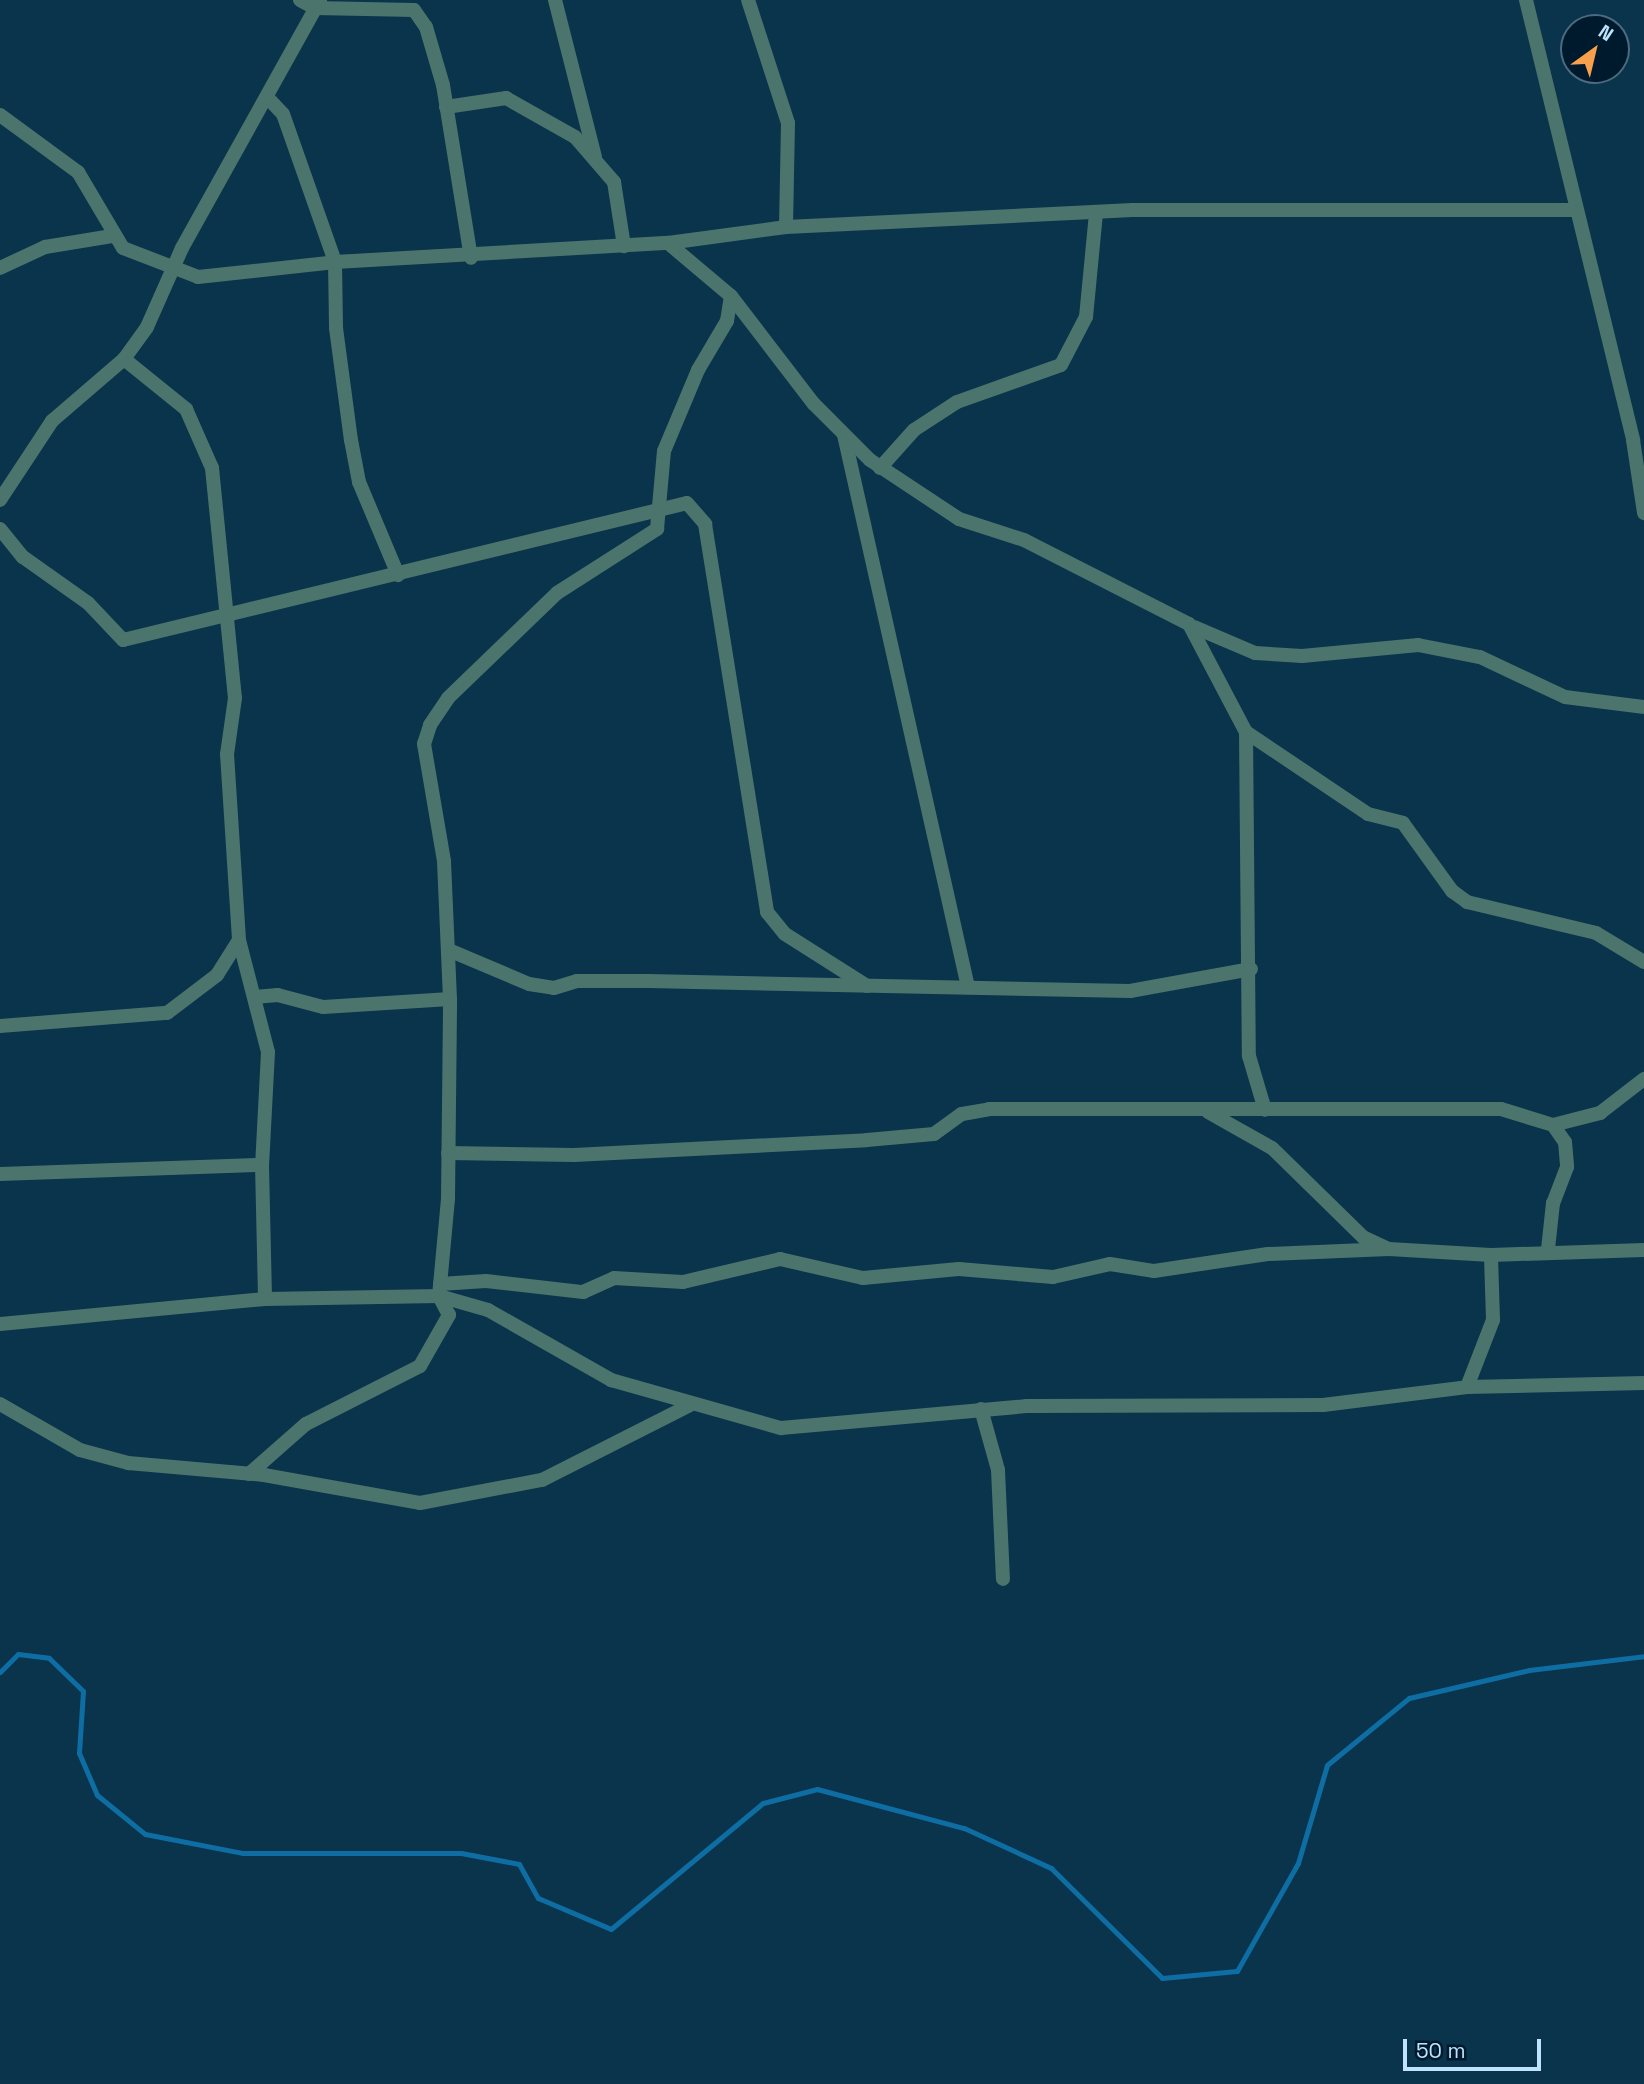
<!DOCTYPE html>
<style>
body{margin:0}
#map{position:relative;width:1644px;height:2084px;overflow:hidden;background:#0a334c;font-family:"Space Grotesk",sans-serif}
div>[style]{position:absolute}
.stream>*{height:5px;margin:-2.5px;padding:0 2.5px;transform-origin:2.5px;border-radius:2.5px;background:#0e6ea3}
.street>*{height:14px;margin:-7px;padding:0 7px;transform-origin:7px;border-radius:7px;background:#4b746c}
span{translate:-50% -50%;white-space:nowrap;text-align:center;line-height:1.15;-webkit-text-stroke:5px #001a2d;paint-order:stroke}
.north{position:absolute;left:1560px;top:14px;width:70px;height:70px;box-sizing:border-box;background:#001a2d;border:2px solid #4c6a80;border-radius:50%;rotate:34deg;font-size:19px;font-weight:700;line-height:28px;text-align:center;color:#bfe2fd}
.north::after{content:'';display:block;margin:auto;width:24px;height:32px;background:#f9a04c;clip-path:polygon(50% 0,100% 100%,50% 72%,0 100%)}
.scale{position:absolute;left:1403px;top:2039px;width:138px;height:32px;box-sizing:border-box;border:4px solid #bfe2fd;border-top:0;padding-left:9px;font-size:21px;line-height:24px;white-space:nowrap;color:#bfe2fd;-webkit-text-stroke:5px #001a2d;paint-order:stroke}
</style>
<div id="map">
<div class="stream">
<div style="left:0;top:1672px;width:25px;rotate:-45deg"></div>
<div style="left:18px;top:1654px;width:31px;rotate:7deg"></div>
<div style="left:49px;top:1658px;width:47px;rotate:44.1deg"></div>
<div style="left:83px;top:1691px;width:62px;rotate:93.7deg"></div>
<div style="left:79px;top:1753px;width:46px;rotate:66.8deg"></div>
<div style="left:97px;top:1795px;width:62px;rotate:39.1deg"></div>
<div style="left:145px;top:1834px;width:100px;rotate:11deg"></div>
<div style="left:243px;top:1853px;width:218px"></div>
<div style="left:461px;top:1853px;width:59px;rotate:10.7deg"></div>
<div style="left:519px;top:1864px;width:39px;rotate:61deg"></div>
<div style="left:538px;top:1898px;width:79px;rotate:23deg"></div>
<div style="left:611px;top:1929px;width:197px;rotate:-39.7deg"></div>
<div style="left:763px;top:1803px;width:56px;rotate:-14.5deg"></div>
<div style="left:817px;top:1789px;width:152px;rotate:14.9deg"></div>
<div style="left:964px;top:1828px;width:96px;rotate:24.7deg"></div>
<div style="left:1051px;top:1868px;width:156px;rotate:44.7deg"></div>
<div style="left:1162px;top:1978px;width:75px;rotate:-5.3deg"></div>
<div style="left:1237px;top:1971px;width:124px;rotate:-60.5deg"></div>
<div style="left:1298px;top:1863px;width:102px;rotate:-73.5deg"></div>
<div style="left:1327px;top:1765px;width:106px;rotate:-39.3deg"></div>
<div style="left:1409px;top:1698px;width:123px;rotate:-13.1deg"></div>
<div style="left:1529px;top:1670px;width:116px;rotate:-6.9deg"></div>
</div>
<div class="street">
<div style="left:300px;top:0;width:17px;rotate:28deg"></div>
<div style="left:315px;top:8px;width:99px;rotate:1.2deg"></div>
<div style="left:414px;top:10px;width:21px;rotate:55deg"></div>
<div style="left:426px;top:27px;width:60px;rotate:73.7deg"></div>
<div style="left:443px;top:85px;width:175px;rotate:80.8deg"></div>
<div style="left:555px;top:0;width:162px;rotate:75.7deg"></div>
<div style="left:1526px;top:0;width:453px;rotate:76.3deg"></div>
<div style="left:1633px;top:440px;width:74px;rotate:81.4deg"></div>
<div style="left:267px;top:97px;width:23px;rotate:47deg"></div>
<div style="left:283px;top:114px;width:157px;rotate:70.6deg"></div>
<div style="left:335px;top:262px;width:66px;rotate:89.1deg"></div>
<div style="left:336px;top:328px;width:113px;rotate:82.4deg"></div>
<div style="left:351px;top:440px;width:43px;rotate:79.2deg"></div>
<div style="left:359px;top:482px;width:101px;rotate:67.2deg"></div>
<div style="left:446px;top:107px;width:61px;rotate:-8.5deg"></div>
<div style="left:506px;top:98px;width:79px;rotate:29.5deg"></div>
<div style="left:575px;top:137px;width:60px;rotate:49.1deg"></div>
<div style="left:614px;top:182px;width:65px;rotate:81.1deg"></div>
<div style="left:0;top:115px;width:97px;rotate:36.2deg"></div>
<div style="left:78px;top:172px;width:88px;rotate:59.4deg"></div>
<div style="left:123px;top:248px;width:80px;rotate:21.1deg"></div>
<div style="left:198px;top:277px;width:138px;rotate:-6.2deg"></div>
<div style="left:335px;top:262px;width:334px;rotate:-3.3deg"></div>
<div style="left:668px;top:243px;width:119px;rotate:-7.7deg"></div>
<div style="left:786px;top:227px;width:104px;rotate:-88.9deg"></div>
<div style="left:788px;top:123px;width:129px;rotate:-108deg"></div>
<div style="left:786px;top:227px;width:347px;rotate:-2.8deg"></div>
<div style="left:1133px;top:210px;width:443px"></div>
<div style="left:668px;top:243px;width:82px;rotate:40.1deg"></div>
<div style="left:731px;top:296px;width:136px;rotate:52.5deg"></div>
<div style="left:814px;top:404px;width:79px;rotate:45deg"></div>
<div style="left:870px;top:460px;width:107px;rotate:33.5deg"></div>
<div style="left:959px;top:519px;width:68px;rotate:17.9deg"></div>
<div style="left:1024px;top:540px;width:185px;rotate:27deg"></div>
<div style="left:1189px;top:624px;width:122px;rotate:62.2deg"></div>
<div style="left:1246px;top:732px;width:147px;rotate:33.9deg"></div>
<div style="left:1368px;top:814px;width:36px;rotate:14deg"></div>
<div style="left:1403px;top:823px;width:84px;rotate:54.2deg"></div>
<div style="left:1452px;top:891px;width:19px;rotate:36deg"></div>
<div style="left:1467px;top:902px;width:133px;rotate:13.5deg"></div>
<div style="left:1596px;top:933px;width:56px;rotate:31.1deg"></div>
<div style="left:0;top:268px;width:50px;rotate:-25deg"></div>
<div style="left:45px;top:247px;width:68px;rotate:-9.3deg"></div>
<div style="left:124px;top:359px;width:80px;rotate:38.9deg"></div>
<div style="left:186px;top:409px;width:64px;rotate:66.2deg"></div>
<div style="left:212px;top:468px;width:231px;rotate:84.3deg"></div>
<div style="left:235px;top:698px;width:57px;rotate:98.1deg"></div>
<div style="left:227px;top:754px;width:186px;rotate:86.3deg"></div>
<div style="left:239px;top:940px;width:116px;rotate:75.5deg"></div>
<div style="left:268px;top:1052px;width:113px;rotate:93deg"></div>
<div style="left:844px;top:435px;width:566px;rotate:77.34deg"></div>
<div style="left:880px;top:468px;width:51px;rotate:-48.2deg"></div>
<div style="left:914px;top:430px;width:51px;rotate:-33.1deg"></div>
<div style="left:957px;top:402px;width:110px;rotate:-19.6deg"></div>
<div style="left:1061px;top:365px;width:54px;rotate:-62.5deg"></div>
<div style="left:1086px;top:317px;width:104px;rotate:-84.5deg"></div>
<div style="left:0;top:500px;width:95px;rotate:-56.6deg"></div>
<div style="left:52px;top:421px;width:95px;rotate:-40.7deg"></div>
<div style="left:124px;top:359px;width:39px;rotate:-54deg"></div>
<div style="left:147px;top:327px;width:86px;rotate:-66.1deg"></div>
<div style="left:182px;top:248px;width:284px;rotate:-60.9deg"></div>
<div style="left:0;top:529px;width:36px;rotate:51deg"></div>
<div style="left:23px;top:557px;width:80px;rotate:35.3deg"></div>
<div style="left:88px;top:603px;width:51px;rotate:46.6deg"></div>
<div style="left:123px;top:640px;width:580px;rotate:-13.65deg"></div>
<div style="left:687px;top:503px;width:28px;rotate:49deg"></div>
<div style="left:705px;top:524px;width:393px;rotate:80.9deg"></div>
<div style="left:767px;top:912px;width:28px;rotate:51deg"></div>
<div style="left:785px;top:934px;width:97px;rotate:32.4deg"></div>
<div style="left:1194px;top:627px;width:66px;rotate:23.1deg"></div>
<div style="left:1255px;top:653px;width:47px;rotate:3.7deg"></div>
<div style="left:1302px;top:656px;width:117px;rotate:-5.4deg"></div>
<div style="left:1418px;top:645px;width:63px;rotate:11deg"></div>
<div style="left:1480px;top:657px;width:94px;rotate:25.2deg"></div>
<div style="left:1565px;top:697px;width:80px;rotate:7.2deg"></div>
<div style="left:1246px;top:732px;width:324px;rotate:89.5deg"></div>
<div style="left:1249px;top:1056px;width:56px;rotate:73.5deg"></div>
<div style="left:451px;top:951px;width:85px;rotate:22.9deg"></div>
<div style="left:529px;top:984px;width:25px;rotate:9deg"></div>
<div style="left:554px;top:988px;width:24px;rotate:-17deg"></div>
<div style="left:577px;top:981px;width:71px"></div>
<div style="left:648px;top:981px;width:482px;rotate:1.2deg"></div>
<div style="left:1130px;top:991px;width:123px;rotate:-10.3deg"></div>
<div style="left:450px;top:999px;width:138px;rotate:-92.5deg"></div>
<div style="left:444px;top:861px;width:119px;rotate:-99.7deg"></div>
<div style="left:424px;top:744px;width:20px;rotate:-72deg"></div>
<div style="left:430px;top:725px;width:32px;rotate:-56deg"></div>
<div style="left:448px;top:698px;width:151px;rotate:-43.9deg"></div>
<div style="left:557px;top:593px;width:119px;rotate:-32.6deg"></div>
<div style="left:657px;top:529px;width:78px;rotate:-84.9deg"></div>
<div style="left:664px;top:451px;width:88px;rotate:-67.2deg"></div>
<div style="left:698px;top:370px;width:57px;rotate:-59.4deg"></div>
<div style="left:727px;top:321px;width:25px;rotate:-81deg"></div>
<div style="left:0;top:1026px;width:168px;rotate:-4.5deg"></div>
<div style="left:167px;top:1013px;width:63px;rotate:-37.2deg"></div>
<div style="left:217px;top:975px;width:41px;rotate:-57.8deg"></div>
<div style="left:1208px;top:1112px;width:73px;rotate:29.4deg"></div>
<div style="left:1272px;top:1148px;width:127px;rotate:44.4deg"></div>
<div style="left:1363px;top:1237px;width:29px;rotate:25deg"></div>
<div style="left:1389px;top:1249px;width:102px;rotate:3.4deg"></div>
<div style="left:1553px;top:1125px;width:49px;rotate:-14.3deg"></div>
<div style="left:1600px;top:1113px;width:56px;rotate:-37.7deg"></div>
<div style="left:448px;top:1153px;width:126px;rotate:0.9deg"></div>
<div style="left:574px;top:1155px;width:293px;rotate:-2.9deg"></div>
<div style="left:867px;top:1140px;width:67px;rotate:-5.1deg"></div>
<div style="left:934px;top:1134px;width:34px;rotate:-36deg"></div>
<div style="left:962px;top:1114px;width:27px;rotate:-10deg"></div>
<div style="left:989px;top:1109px;width:512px"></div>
<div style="left:1501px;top:1109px;width:54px;rotate:17.1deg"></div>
<div style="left:1553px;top:1125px;width:21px;rotate:55deg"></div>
<div style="left:1565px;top:1142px;width:25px;rotate:85deg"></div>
<div style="left:1567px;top:1167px;width:39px;rotate:111deg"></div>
<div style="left:1553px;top:1203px;width:46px;rotate:96.2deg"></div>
<div style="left:0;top:1174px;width:262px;rotate:-2deg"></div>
<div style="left:262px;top:1165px;width:134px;rotate:88.7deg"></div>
<div style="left:265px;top:1299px;width:174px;rotate:-1deg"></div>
<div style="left:439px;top:1296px;width:51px;rotate:15.9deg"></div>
<div style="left:488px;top:1310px;width:142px;rotate:29.6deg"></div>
<div style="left:611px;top:1380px;width:177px;rotate:15.8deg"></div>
<div style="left:781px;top:1428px;width:246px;rotate:-5.1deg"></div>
<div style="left:1026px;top:1406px;width:297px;rotate:-0.2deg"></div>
<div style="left:1323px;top:1405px;width:145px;rotate:-7.1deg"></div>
<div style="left:1467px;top:1387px;width:177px;rotate:-1.3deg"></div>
<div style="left:440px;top:1284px;width:46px;rotate:-3.7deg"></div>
<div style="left:486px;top:1281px;width:98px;rotate:6.5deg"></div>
<div style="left:583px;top:1292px;width:34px;rotate:-24deg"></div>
<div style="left:614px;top:1278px;width:69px;rotate:3.3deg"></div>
<div style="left:683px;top:1282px;width:100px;rotate:-13.3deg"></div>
<div style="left:780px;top:1259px;width:85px;rotate:12.9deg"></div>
<div style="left:863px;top:1278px;width:96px;rotate:-5.4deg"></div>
<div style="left:959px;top:1269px;width:94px;rotate:4.9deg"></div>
<div style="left:1053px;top:1277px;width:58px;rotate:-12.8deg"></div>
<div style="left:1110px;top:1264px;width:45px;rotate:9deg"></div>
<div style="left:1154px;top:1271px;width:115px;rotate:-8.5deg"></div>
<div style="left:1268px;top:1254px;width:121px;rotate:-2.4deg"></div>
<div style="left:0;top:1324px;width:266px;rotate:-5.4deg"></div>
<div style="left:1467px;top:1387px;width:72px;rotate:-68.8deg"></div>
<div style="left:1493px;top:1320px;width:65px;rotate:-91.8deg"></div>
<div style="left:1491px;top:1255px;width:153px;rotate:-1.9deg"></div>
<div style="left:0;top:1404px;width:92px;rotate:29.9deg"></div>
<div style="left:80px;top:1450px;width:50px;rotate:15.2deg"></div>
<div style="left:128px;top:1463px;width:137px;rotate:5deg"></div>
<div style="left:264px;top:1475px;width:158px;rotate:10.2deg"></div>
<div style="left:420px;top:1503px;width:124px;rotate:-10.7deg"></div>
<div style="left:542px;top:1480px;width:166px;rotate:-26.9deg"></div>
<div style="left:981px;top:1409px;width:63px;rotate:74.4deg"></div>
<div style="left:998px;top:1470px;width:109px;rotate:87.4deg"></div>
<div style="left:249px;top:1474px;width:76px;rotate:-41.3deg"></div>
<div style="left:306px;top:1424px;width:128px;rotate:-27deg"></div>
<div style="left:420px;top:1366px;width:59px;rotate:-60.4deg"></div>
<div style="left:449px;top:1315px;width:21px;rotate:-118deg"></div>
<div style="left:439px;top:1296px;width:97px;rotate:-84.7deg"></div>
<div style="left:448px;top:1199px;width:200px;rotate:-89.4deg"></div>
<div style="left:450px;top:999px;width:127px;rotate:176.4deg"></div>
<div style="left:323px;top:1007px;width:47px;rotate:-165.1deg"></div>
<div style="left:278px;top:995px;width:21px;rotate:175deg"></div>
</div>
<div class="north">N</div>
<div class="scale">50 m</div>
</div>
